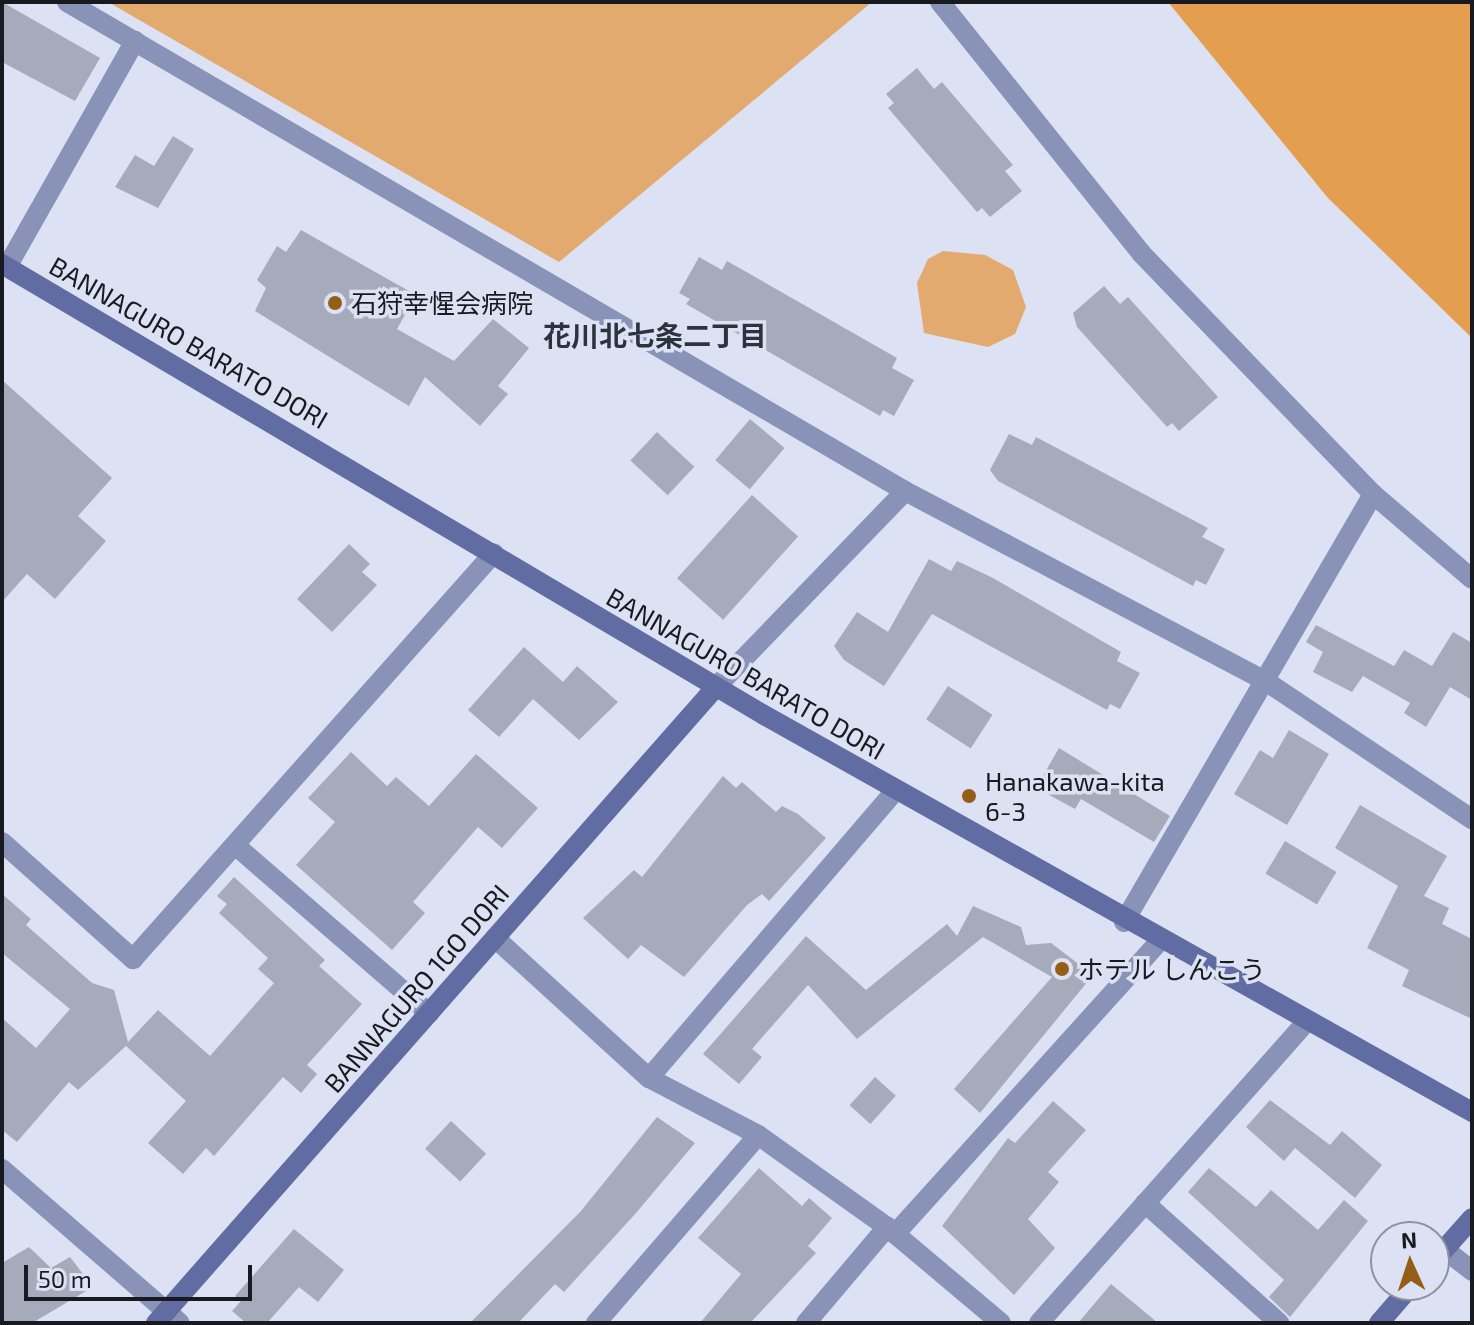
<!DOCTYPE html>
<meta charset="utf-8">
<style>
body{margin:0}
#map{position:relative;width:1474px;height:1325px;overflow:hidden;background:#dce1f3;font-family:"Exo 2","Noto Sans JP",sans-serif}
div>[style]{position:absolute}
.green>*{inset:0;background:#e2aa6f}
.water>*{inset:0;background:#e39e50}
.building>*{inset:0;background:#a6abbc;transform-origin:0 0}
.street>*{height:20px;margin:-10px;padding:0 10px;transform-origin:10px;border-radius:10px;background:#8993b8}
.secondary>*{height:20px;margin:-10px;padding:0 10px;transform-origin:10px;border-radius:10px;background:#606ca2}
.dots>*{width:22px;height:22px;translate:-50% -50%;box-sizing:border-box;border:4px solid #dce1f3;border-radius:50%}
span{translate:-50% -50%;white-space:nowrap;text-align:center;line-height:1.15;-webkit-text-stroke:7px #dce1f3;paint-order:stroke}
.poi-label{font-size:26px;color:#191a20}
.left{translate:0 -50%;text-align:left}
.street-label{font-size:26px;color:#191a20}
.neighbourhood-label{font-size:28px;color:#2e323f;font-weight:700}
.frame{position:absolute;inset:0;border:4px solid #191a20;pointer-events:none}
.north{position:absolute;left:1370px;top:1221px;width:80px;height:80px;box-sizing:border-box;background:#dce1f3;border:2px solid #8e919f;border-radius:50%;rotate:357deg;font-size:22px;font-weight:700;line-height:32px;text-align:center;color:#191a20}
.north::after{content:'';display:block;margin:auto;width:28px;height:36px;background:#955e17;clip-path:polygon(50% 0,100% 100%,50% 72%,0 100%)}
.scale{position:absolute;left:24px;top:1265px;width:228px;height:36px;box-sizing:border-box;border:4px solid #191a20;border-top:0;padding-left:10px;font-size:24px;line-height:28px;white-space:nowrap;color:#191a20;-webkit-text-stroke:6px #dce1f3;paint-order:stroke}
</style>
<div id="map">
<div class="green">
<div style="clip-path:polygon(108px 2px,872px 2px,559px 262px)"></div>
<div style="clip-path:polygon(943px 251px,985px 255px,1013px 270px,1026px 307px,1015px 334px,988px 347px,924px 333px,917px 283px,928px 259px)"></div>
</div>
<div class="water">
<div style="clip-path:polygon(1168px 2px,1472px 2px,1472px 338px,1328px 198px)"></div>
</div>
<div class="building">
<div style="clip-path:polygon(2px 2px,100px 58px,75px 101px,2px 62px)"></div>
<div style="clip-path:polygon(917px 68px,934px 89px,942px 82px,1013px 165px,1005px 171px,1022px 191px,990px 217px,982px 208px,977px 212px,888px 108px,894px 103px,886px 94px)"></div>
<div style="clip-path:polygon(173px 136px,194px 149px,158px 208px,115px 187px,135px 155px,154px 166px)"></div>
<div style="clip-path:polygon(301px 230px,416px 295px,397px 329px,454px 361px,493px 319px,529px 348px,498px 386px,508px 394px,480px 426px,425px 377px,409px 406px,255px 311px,266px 288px,257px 280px,277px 246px,286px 252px)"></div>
<div style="clip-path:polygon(699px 257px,722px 270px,727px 261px,897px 358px,892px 368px,914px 380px,894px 416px,883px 410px,880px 416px,686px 304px,690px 299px,679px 293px)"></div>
<div style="clip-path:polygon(1104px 286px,1120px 304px,1128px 297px,1218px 397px,1179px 431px,1172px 423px,1167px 427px,1077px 327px,1073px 313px)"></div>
<div style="clip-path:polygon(2px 380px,112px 478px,78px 516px,106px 541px,55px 599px,27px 574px,2px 602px)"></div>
<div style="left:750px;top:419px;width:45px;height:54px;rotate:40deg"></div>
<div style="left:657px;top:432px;width:51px;height:39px;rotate:43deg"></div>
<div style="clip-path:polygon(1009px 434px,1032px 445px,1036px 437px,1208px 528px,1202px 537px,1225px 549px,1206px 585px,1196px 580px,1193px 586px,998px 481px,990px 470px)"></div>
<div style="left:752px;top:495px;width:62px;height:112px;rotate:42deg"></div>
<div style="clip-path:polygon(349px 544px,370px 564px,362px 572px,377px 585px,332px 632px,297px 599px)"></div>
<div style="clip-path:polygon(929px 559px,951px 571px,957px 561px,993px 578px,1121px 652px,1117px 661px,1140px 673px,1120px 709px,1110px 704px,1107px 710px,932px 614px,884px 686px,844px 660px,834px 646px,857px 612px,888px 632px)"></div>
<div style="clip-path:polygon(1316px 625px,1394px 666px,1404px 650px,1432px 666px,1453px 632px,1472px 643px,1472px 700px,1450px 687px,1426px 727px,1404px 713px,1410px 703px,1363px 676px,1352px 692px,1313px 672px,1323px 652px,1306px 642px)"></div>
<div style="clip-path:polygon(524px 647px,563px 682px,577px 666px,618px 702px,579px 740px,533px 699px,499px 737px,468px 710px)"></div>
<div style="left:948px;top:686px;width:53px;height:40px;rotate:33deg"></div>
<div style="clip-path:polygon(1289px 730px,1329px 754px,1287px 825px,1234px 794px,1260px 750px,1273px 758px)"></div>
<div style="clip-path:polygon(1059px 748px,1170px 816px,1154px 842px,1081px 799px,1075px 809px,1036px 788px)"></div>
<div style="clip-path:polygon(351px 752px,387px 786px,396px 777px,429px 806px,476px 754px,538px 808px,502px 848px,478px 827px,413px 902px,425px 913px,392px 950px,296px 865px,335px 822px,308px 798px)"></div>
<div style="clip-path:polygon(723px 776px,736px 788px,742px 782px,776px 812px,782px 806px,798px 814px,826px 838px,769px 901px,762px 894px,747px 905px,684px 977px,641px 945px,628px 959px,583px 918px,634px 870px,642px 877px)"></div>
<div style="clip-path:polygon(1360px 805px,1447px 856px,1424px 896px,1449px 908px,1442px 924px,1472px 939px,1472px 1019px,1402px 986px,1409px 970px,1367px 948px,1398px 886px,1335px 848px)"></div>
<div style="left:1285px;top:841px;width:60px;height:38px;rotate:31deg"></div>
<div style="clip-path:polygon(234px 877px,325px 960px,319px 966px,362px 1004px,307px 1065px,317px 1074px,301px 1093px,283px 1077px,214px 1156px,206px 1148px,183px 1174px,148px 1143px,186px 1101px,126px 1046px,78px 1090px,69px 1082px,17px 1142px,2px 1130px,2px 1018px,36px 1048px,70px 1009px,2px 953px,2px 894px,31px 919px,26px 925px,92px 983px,114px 990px,128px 1042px,158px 1010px,210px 1056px,274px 983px,258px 969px,268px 958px,219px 913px,227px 904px,217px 896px)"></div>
<div style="clip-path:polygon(973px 906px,1021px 927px,1026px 945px,1051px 943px,1093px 975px,980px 1113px,954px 1089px,1052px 977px,983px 937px,857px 1039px,808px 985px,752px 1049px,762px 1057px,739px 1084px,703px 1054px,806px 936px,866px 990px,947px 924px,957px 936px)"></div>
<div style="left:875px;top:1077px;width:28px;height:38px;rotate:42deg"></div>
<div style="clip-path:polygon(1270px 1100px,1330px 1145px,1342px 1131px,1382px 1165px,1355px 1198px,1295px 1148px,1284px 1161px,1246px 1127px)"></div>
<div style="clip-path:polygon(1053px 1101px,1086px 1130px,1048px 1172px,1059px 1182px,1028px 1219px,1055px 1248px,1014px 1295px,942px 1226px,1008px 1138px,1015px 1143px)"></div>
<div style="clip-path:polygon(657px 1117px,695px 1143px,636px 1213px,564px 1292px,555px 1284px,518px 1323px,470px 1323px,581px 1211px)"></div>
<div style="left:451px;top:1121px;width:48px;height:38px;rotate:43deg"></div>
<div style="clip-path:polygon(759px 1168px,802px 1206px,809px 1198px,832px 1218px,808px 1246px,816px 1253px,750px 1323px,700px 1323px,741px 1274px,698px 1238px)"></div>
<div style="clip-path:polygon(1209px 1168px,1256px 1207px,1271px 1190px,1318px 1230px,1344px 1200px,1368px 1221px,1290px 1317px,1269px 1297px,1284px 1280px,1188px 1192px)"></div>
<div style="clip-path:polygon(294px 1229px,344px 1270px,318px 1302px,299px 1287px,267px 1323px,246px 1323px,232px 1311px,241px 1301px,235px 1296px)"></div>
<div style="clip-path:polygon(29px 1247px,51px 1268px,70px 1257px,93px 1287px,32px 1323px,2px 1323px,2px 1263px)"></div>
<div style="clip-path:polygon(1111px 1284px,1158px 1323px,1078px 1323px)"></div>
</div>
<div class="street">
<div style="left:67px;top:2px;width:970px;rotate:30.26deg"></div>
<div style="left:905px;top:491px;width:409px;rotate:27.8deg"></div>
<div style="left:1267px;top:682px;width:247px;rotate:33.8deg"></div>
<div style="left:940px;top:2px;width:322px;rotate:51.3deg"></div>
<div style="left:1141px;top:253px;width:335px;rotate:46.1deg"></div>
<div style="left:1373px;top:494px;width:130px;rotate:40.6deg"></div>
<div style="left:7px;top:267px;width:260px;rotate:-60.5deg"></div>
<div style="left:716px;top:687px;width:272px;rotate:-46deg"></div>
<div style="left:2px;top:842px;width:176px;rotate:41.8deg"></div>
<div style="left:133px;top:959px;width:543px;rotate:-48.36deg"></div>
<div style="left:235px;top:845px;width:257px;rotate:40.9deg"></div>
<div style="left:1124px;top:922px;width:495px;rotate:-59.8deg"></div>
<div style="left:495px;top:938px;width:208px;rotate:42.3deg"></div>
<div style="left:649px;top:1078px;width:123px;rotate:27.6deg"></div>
<div style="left:758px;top:1135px;width:158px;rotate:35.5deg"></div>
<div style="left:887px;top:1227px;width:149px;rotate:40.1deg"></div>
<div style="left:649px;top:1078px;width:378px;rotate:-49.4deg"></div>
<div style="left:2px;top:1169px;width:235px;rotate:40.9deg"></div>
<div style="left:1145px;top:1203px;width:180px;rotate:41.8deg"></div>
<div style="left:895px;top:1234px;width:394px;rotate:-47.9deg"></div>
<div style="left:1444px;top:1249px;width:36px;rotate:38deg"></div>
<div style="left:596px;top:1323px;width:248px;rotate:-49.2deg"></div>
<div style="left:806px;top:1323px;width:126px;rotate:-49.8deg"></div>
<div style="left:1039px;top:1323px;width:401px;rotate:-48.4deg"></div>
</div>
<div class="secondary">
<div style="left:2px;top:264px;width:885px;rotate:30.62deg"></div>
<div style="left:764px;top:715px;width:812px;rotate:29.28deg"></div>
<div style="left:1434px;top:1261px;width:57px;rotate:-48.5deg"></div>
<div style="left:156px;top:1323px;width:847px;rotate:-48.64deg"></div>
<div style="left:1379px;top:1323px;width:50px;rotate:-49deg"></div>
</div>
<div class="dots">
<div style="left:335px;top:303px;background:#955e17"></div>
<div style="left:969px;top:796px;background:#955e17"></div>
<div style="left:1062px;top:969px;background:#955e17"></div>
</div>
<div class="poi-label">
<span class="left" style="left:351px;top:303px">石狩幸惺会病院</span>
<span class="left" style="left:985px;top:796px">Hanakawa-kita<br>6-3</span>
<span class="left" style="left:1078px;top:969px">ホテル しんこう</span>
</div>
<div class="street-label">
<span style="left:189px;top:342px;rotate:30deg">BANNAGURO BARATO DORI</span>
<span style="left:746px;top:673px;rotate:30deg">BANNAGURO BARATO DORI</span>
<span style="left:416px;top:988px;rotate:-49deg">BANNAGURO 1GO DORI</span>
</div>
<div class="neighbourhood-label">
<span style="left:655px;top:335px">花川北七条二丁目</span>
</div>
<div class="frame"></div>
<div class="north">N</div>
<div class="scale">50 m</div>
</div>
